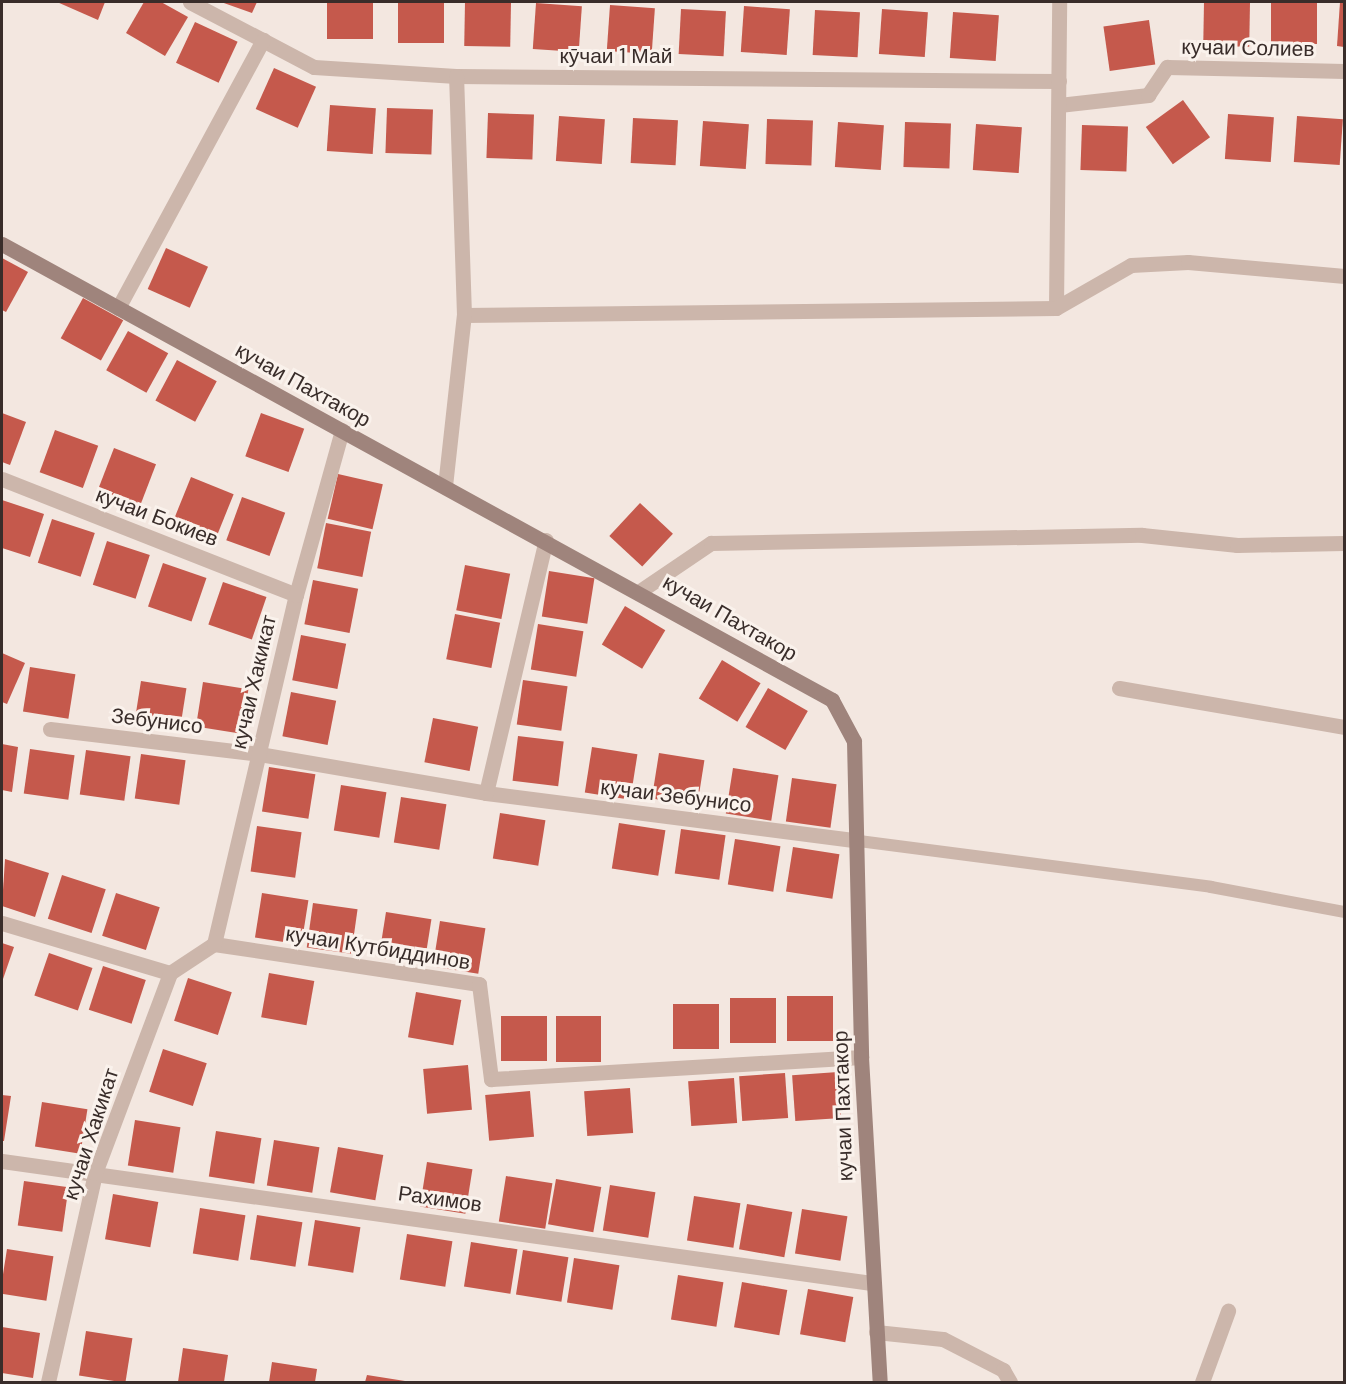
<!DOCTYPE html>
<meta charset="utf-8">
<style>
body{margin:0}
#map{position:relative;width:1346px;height:1384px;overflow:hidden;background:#f3e7e0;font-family:"DM Sans",sans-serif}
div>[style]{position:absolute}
.building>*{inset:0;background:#c5594c;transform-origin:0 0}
.lane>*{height:12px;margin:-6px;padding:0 6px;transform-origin:6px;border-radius:6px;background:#ccb6ab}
.street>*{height:15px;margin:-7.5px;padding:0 7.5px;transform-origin:7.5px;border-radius:7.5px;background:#ccb6ab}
.secondary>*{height:15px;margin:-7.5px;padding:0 7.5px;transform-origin:7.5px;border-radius:7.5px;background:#9f847c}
span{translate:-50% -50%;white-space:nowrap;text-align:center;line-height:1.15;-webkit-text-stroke:6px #faf2ec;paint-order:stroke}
.street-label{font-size:21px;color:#392d2a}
.frame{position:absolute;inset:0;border:3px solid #392d2a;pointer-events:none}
</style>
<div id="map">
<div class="building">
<div style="clip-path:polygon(57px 2px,105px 2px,98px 20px)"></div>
<div style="clip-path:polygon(144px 2px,161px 2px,188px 17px,165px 56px,126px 33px)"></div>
<div style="clip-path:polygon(221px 2px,257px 2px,252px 13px)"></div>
<div style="left:327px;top:2px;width:46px;height:37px"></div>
<div style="left:398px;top:2px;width:46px;height:41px"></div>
<div style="left:465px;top:2px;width:46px;height:44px;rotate:1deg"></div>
<div style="left:1204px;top:2px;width:46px;height:44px;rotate:1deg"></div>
<div style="left:1271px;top:2px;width:46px;height:42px"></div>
<div style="clip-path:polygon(1340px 2px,1344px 2px,1344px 47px,1337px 46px)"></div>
<div style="left:536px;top:3px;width:46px;height:46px;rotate:4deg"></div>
<div style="left:610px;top:5px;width:45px;height:46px;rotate:4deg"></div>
<div style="left:744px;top:6px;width:46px;height:46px;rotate:4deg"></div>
<div style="left:681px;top:9px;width:45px;height:45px;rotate:3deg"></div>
<div style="left:882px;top:9px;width:46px;height:45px;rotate:4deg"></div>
<div style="left:815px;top:10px;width:45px;height:45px;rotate:3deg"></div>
<div style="left:953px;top:12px;width:46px;height:46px;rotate:4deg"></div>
<div style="left:1149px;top:20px;width:45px;height:46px;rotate:82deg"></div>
<div style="left:195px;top:22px;width:47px;height:45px;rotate:25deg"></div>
<div style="left:274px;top:68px;width:46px;height:45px;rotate:24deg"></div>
<div style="left:1183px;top:100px;width:46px;height:46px;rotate:54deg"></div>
<div style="left:330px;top:105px;width:46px;height:46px;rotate:4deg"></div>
<div style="left:387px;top:108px;width:46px;height:45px;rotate:2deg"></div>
<div style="left:488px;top:113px;width:46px;height:45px;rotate:2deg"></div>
<div style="left:1228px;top:114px;width:46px;height:45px;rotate:4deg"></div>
<div style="left:559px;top:116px;width:46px;height:45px;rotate:4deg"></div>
<div style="left:1297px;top:116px;width:46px;height:46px;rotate:4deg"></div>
<div style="left:633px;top:118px;width:45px;height:45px;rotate:3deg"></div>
<div style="left:767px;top:119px;width:46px;height:45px;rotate:2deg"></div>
<div style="left:703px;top:121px;width:46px;height:45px;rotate:4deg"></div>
<div style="left:838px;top:122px;width:46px;height:45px;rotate:4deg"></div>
<div style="left:905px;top:122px;width:46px;height:45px;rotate:2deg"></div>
<div style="left:976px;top:124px;width:46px;height:46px;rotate:4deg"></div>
<div style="left:1082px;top:125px;width:46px;height:45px;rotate:2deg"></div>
<div style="left:166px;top:248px;width:46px;height:45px;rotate:24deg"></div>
<div style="clip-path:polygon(2px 258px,28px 272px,6px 312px,2px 310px)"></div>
<div style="left:83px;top:298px;width:46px;height:46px;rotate:29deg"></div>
<div style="left:128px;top:331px;width:46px;height:45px;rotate:29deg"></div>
<div style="left:177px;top:360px;width:45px;height:46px;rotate:28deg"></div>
<div style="clip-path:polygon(2px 413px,26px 422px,10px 465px,2px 462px)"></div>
<div style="left:261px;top:413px;width:46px;height:46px;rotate:20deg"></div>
<div style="left:55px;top:430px;width:46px;height:45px;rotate:20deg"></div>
<div style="left:114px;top:448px;width:45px;height:45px;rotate:21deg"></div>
<div style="left:338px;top:474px;width:46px;height:46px;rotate:13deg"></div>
<div style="left:191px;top:477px;width:46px;height:46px;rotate:22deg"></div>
<div style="left:242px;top:497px;width:46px;height:46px;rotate:20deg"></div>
<div style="clip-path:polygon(2px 500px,44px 514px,30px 557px,2px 548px)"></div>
<div style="left:640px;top:503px;width:45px;height:45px;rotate:43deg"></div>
<div style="left:52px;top:519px;width:45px;height:46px;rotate:18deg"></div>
<div style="left:326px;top:523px;width:46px;height:46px;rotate:11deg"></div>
<div style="left:107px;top:541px;width:45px;height:46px;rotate:18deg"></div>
<div style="left:163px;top:563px;width:46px;height:46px;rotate:19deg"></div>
<div style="left:465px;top:565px;width:46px;height:46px;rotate:11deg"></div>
<div style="left:549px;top:571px;width:46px;height:46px;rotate:9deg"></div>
<div style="left:313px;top:580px;width:46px;height:45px;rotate:11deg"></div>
<div style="left:223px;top:582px;width:46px;height:45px;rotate:19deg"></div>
<div style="left:625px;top:606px;width:47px;height:45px;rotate:31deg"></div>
<div style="left:455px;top:614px;width:46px;height:46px;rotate:11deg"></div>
<div style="left:538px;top:624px;width:46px;height:46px;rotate:9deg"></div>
<div style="left:301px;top:635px;width:46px;height:46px;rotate:11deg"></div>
<div style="clip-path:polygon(2px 653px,25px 663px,7px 704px,2px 702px)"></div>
<div style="left:722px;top:660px;width:45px;height:45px;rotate:31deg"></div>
<div style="left:30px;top:667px;width:46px;height:45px;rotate:9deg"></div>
<div style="left:523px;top:680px;width:45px;height:45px;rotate:8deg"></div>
<div style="left:141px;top:681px;width:46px;height:45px;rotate:9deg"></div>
<div style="left:203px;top:682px;width:46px;height:45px;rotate:9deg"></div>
<div style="left:768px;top:688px;width:46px;height:45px;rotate:30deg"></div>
<div style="left:291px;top:692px;width:46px;height:45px;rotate:11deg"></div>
<div style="left:433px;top:718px;width:46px;height:45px;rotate:11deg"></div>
<div style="left:518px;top:736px;width:46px;height:45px;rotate:7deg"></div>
<div style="clip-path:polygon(2px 744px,18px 747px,12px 792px,2px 790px)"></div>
<div style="left:592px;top:747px;width:46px;height:46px;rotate:9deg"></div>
<div style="left:30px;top:749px;width:45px;height:45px;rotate:8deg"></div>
<div style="left:86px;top:750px;width:45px;height:45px;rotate:8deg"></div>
<div style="left:659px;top:753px;width:46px;height:46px;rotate:9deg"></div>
<div style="left:141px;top:754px;width:45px;height:45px;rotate:8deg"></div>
<div style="left:269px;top:767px;width:47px;height:45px;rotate:9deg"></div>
<div style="left:733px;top:768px;width:46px;height:46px;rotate:9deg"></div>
<div style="left:792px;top:778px;width:45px;height:44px;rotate:8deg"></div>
<div style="left:341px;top:785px;width:46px;height:46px;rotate:9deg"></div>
<div style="left:401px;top:797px;width:46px;height:46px;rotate:9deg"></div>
<div style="left:500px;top:813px;width:46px;height:46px;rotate:9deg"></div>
<div style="left:619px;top:823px;width:47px;height:46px;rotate:9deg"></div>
<div style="left:257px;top:826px;width:45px;height:46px;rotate:8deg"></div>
<div style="left:681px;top:829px;width:45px;height:45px;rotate:8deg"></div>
<div style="left:735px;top:839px;width:46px;height:46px;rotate:9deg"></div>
<div style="left:793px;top:847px;width:47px;height:45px;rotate:9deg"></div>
<div style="clip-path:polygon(5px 859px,49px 873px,35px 917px,2px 906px)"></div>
<div style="left:62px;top:875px;width:46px;height:46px;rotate:18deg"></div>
<div style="left:116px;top:893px;width:46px;height:45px;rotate:18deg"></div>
<div style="left:262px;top:893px;width:47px;height:45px;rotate:9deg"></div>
<div style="left:313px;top:903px;width:45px;height:45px;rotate:8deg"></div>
<div style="left:386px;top:912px;width:46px;height:46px;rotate:9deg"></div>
<div style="left:440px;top:921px;width:46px;height:46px;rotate:9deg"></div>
<div style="clip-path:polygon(2px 943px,14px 947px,2px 982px)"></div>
<div style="left:49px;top:953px;width:46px;height:45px;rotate:19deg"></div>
<div style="left:103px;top:966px;width:45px;height:46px;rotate:18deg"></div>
<div style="left:269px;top:973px;width:46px;height:45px;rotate:10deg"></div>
<div style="left:188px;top:978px;width:46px;height:45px;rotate:18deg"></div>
<div style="left:416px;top:992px;width:46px;height:46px;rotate:10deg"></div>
<div style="left:787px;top:996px;width:46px;height:45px"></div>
<div style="left:730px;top:998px;width:46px;height:45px"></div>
<div style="left:673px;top:1004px;width:46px;height:45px"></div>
<div style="left:501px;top:1016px;width:46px;height:45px"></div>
<div style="left:556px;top:1016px;width:45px;height:46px"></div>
<div style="left:163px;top:1049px;width:46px;height:45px;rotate:18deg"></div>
<div style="left:468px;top:1065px;width:45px;height:45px;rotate:85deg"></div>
<div style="left:838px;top:1072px;width:46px;height:46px;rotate:86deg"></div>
<div style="left:785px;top:1073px;width:45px;height:46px;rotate:86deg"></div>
<div style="left:734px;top:1078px;width:45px;height:46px;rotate:86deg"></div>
<div style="left:630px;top:1088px;width:45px;height:46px;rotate:86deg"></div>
<div style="left:530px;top:1091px;width:46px;height:45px;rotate:85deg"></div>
<div style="clip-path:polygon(2px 1095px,11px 1096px,4px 1141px,2px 1141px)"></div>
<div style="left:42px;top:1102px;width:46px;height:45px;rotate:9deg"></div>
<div style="left:135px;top:1120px;width:46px;height:46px;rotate:9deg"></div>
<div style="left:216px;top:1131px;width:46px;height:46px;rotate:9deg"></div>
<div style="left:274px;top:1140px;width:46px;height:46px;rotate:9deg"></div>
<div style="left:338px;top:1147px;width:46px;height:46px;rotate:10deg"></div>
<div style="left:427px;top:1162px;width:46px;height:45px;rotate:9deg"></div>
<div style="left:506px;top:1176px;width:47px;height:46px;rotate:9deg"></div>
<div style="left:556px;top:1179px;width:46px;height:46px;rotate:10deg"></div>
<div style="left:24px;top:1181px;width:45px;height:45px;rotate:8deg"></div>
<div style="left:610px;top:1185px;width:46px;height:46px;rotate:9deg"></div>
<div style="left:113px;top:1194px;width:46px;height:46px;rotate:10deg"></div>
<div style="left:694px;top:1196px;width:47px;height:45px;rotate:9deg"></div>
<div style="left:747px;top:1204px;width:46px;height:46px;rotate:10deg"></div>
<div style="left:200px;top:1208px;width:46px;height:46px;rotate:9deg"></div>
<div style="left:802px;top:1209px;width:46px;height:45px;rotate:9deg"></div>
<div style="left:257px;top:1215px;width:46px;height:45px;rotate:9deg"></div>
<div style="left:315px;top:1220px;width:46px;height:46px;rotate:9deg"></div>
<div style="left:407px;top:1234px;width:46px;height:46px;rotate:9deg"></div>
<div style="left:471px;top:1242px;width:47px;height:45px;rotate:9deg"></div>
<div style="left:7px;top:1249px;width:47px;height:45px;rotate:9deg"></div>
<div style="left:523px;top:1250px;width:46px;height:45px;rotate:9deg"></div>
<div style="left:574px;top:1258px;width:46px;height:45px;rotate:9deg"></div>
<div style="left:678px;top:1275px;width:46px;height:45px;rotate:9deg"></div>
<div style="left:742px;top:1282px;width:46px;height:46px;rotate:10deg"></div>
<div style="left:808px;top:1289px;width:46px;height:46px;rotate:10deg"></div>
<div style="clip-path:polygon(2px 1327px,40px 1333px,33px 1378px,2px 1373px)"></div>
<div style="left:86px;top:1331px;width:47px;height:45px;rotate:9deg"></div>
<div style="clip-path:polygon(183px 1348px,228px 1355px,224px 1382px,178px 1382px)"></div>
<div style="clip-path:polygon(272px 1362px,317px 1369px,315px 1382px,269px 1382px)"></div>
<div style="clip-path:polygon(367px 1375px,405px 1381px,405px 1382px,365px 1382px)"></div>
</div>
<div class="lane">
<div style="left:859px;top:841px;width:355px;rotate:7.4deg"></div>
<div style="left:1211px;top:887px;width:135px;rotate:10.6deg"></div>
</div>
<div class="street">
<div style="left:190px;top:2px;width:140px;rotate:27.7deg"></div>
<div style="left:314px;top:67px;width:142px;rotate:3.6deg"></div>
<div style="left:456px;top:76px;width:603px;rotate:0.48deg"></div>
<div style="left:1059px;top:105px;width:90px;rotate:-6.4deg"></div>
<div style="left:1148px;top:95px;width:34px;rotate:-56deg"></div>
<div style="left:1167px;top:67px;width:177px;rotate:1.3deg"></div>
<div style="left:118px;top:308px;width:305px;rotate:-61.6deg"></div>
<div style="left:1056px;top:308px;width:306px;rotate:-89.4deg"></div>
<div style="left:464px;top:315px;width:592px;rotate:-0.68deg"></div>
<div style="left:1056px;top:308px;width:86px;rotate:-29.8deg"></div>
<div style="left:1131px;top:265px;width:57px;rotate:-3deg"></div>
<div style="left:1188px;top:262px;width:157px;rotate:5.1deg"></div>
<div style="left:2px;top:479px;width:316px;rotate:21.5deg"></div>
<div style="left:445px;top:486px;width:172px;rotate:-83.7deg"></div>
<div style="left:464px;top:315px;width:239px;rotate:-91.9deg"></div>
<div style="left:640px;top:591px;width:86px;rotate:-34.1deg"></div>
<div style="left:711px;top:543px;width:431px;rotate:-1.1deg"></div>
<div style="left:1142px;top:535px;width:96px;rotate:6deg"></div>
<div style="left:1237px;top:545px;width:107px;rotate:-1.1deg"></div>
<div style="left:1119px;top:688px;width:228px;rotate:9.8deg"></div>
<div style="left:50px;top:729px;width:210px;rotate:6.8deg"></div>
<div style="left:259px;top:754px;width:230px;rotate:9.7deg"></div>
<div style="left:486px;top:793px;width:376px;rotate:7.3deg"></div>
<div style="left:486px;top:793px;width:260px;rotate:-76.7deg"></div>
<div style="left:2px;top:923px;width:175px;rotate:16.6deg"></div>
<div style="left:170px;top:973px;width:53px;rotate:-33.4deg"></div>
<div style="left:214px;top:944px;width:268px;rotate:8.6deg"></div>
<div style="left:479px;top:984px;width:96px;rotate:82.8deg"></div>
<div style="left:491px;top:1079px;width:371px;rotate:-3.4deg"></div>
<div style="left:214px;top:944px;width:359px;rotate:-76.8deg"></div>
<div style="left:296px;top:595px;width:171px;rotate:-74.4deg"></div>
<div style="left:2px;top:1161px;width:878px;rotate:7.99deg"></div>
<div style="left:876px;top:1332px;width:67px;rotate:6deg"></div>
<div style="left:943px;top:1339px;width:68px;rotate:27.3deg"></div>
<div style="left:1003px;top:1370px;width:14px;rotate:60deg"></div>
<div style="left:48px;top:1382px;width:214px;rotate:-77.3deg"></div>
<div style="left:95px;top:1173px;width:214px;rotate:-69.4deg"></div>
<div style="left:1202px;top:1382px;width:76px;rotate:-69.9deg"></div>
</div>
<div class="secondary">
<div style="left:2px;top:244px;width:947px;rotate:28.78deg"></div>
<div style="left:832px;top:700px;width:47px;rotate:61.8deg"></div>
<div style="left:854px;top:741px;width:316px;rotate:88.7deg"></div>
<div style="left:861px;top:1057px;width:326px;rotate:86.7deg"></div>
</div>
<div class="street-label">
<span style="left:1248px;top:48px;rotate:1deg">кучаи Солиев</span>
<span style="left:616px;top:56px">кӯчаи 1 Май</span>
<span style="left:303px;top:385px;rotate:29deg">кучаи Пахтакор</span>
<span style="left:157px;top:517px;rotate:21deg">кучаи Бокиев</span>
<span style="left:730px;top:618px;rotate:30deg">кучаи Пахтакор</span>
<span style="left:254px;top:682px;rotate:-77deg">кучаи Хакикат</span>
<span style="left:157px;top:721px;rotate:7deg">Зебунисо</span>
<span style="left:676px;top:796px;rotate:7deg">кучаи Зебунисо</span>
<span style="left:378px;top:948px;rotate:9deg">кучаи Кутбиддинов</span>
<span style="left:843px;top:1106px;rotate:-92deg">кучаи Пахтакор</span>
<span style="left:91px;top:1134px;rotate:-72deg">кучаи Хакикат</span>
<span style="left:440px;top:1199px;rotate:8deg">Рахимов</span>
</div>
<div class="frame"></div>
</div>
